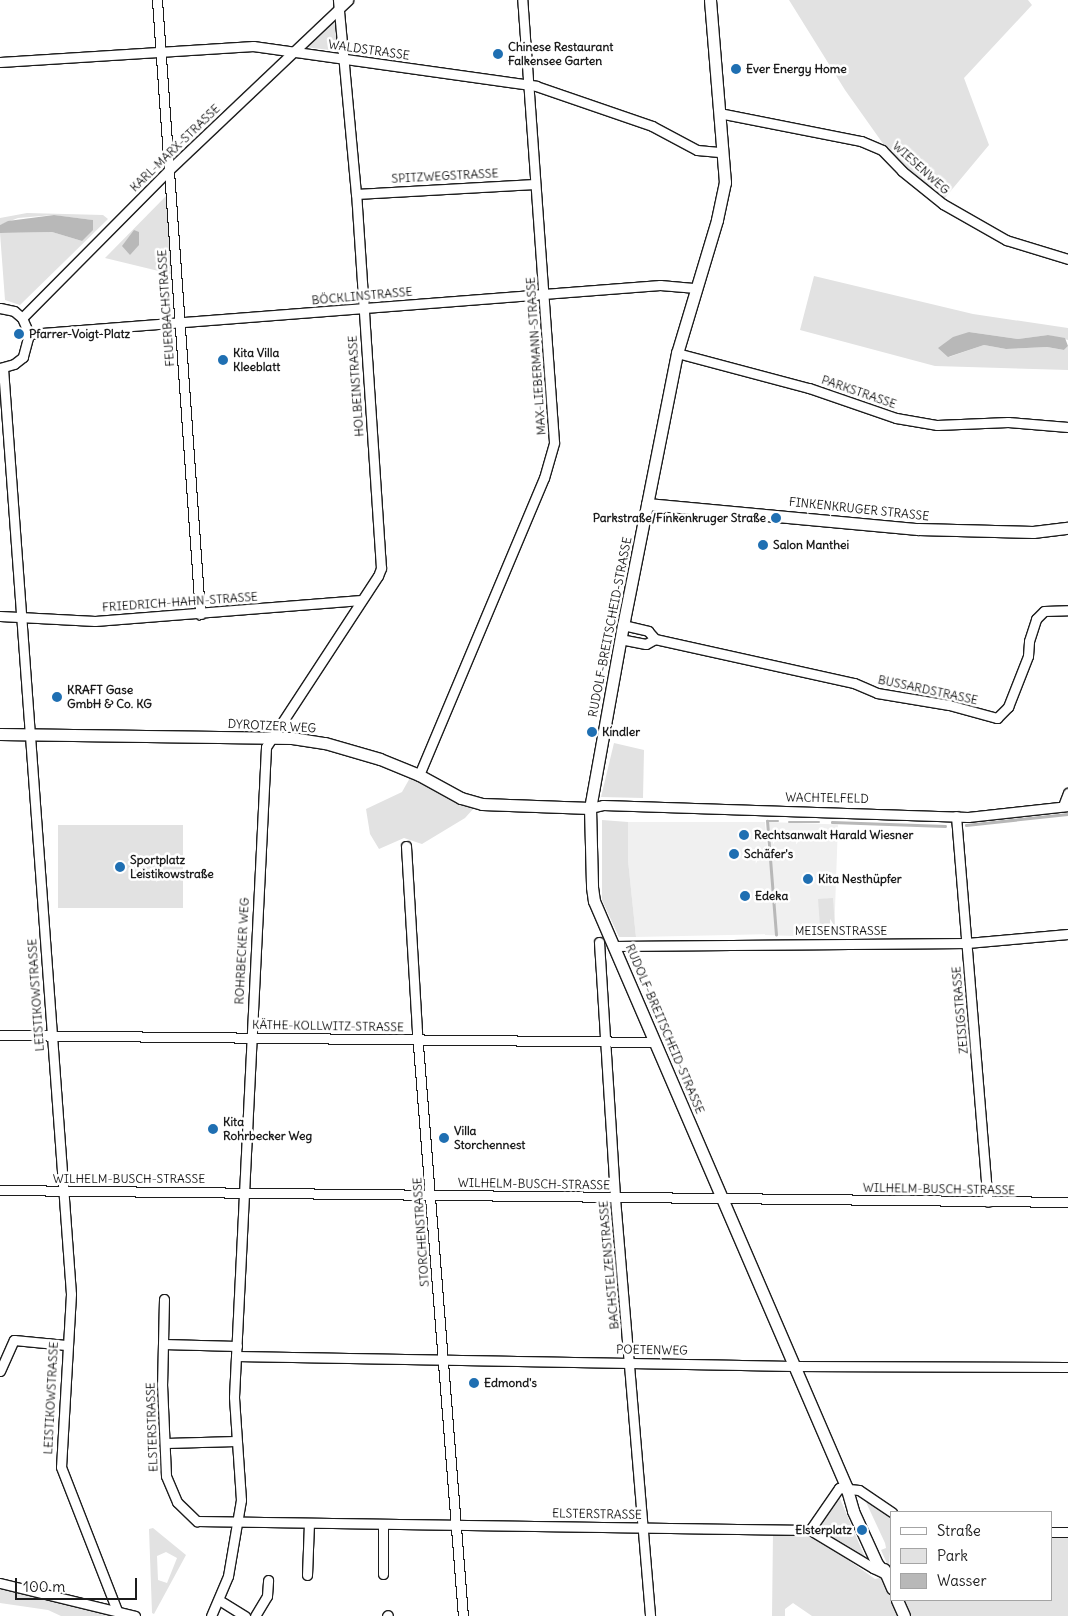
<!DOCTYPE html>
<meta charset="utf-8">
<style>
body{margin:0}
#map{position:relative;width:1068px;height:1616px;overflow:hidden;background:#fff;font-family:Delius,sans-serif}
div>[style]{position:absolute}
.built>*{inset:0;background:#f0f0f0;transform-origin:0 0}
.green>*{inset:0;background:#e2e2e2;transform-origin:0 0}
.water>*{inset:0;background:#b8b8b8}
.stream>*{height:2.5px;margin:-1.25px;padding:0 1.25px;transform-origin:1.25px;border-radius:1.25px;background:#b8b8b8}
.roads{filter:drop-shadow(1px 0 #1c1c1c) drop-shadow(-1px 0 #1c1c1c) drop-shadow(0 1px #1c1c1c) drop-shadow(0 -1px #1c1c1c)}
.minor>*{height:9px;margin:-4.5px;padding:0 4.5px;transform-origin:4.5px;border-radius:4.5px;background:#fff}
.tertiary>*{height:11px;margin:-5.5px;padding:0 5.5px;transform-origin:5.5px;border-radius:5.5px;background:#fff}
.dots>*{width:14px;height:14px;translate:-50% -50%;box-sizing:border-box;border:2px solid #fff;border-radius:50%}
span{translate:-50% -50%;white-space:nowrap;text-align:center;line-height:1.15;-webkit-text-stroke:5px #fff;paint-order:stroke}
.poi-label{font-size:12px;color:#1c1c1c;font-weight:700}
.left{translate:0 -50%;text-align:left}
.right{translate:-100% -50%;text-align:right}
.street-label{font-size:12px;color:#1c1c1c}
.legend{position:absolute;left:890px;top:1511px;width:162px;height:90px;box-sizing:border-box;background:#fff;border:1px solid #a4a4a4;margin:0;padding:6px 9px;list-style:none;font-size:15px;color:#1c1c1c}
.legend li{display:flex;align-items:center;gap:10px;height:25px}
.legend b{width:25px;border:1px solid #a4a4a4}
.scale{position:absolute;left:15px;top:1578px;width:122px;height:22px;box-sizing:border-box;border:2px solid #1c1c1c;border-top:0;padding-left:6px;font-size:15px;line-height:18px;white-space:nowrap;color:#1c1c1c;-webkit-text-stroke:4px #fff;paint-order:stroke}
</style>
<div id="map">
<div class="built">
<div style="clip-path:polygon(628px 822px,765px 822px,774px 934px,636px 937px,628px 860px)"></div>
<div style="left:769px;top:822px;width:69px;height:113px;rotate:2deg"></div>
</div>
<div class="green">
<div style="clip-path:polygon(789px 0,1028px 0,1032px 5px,964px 78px,989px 145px,944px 199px,903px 166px,884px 145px,845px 90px)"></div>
<div style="clip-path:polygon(336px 19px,337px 51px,306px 47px)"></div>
<div style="clip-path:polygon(168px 194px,171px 274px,105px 258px)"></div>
<div style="clip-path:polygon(27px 213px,103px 215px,108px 219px,20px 305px,5px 300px,0 233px,52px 232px,82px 241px,93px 220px,53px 215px,18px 218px,0 225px,0 218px)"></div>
<div style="clip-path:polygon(814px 276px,973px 314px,1068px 328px,1068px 340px,1048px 335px,1018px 339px,969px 332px,949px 357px,984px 345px,1006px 349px,1047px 347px,1064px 350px,1068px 346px,1068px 370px,935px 366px,800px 330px)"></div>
<div style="clip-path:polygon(614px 743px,644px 750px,643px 798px,601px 797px)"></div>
<div style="clip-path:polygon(411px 776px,474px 808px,465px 818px,422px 844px,404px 838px,379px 849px,370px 834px,366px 809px,402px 792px)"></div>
<div style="clip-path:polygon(602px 820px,628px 822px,628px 860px,636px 937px,619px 937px,602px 900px)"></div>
<div style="left:58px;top:825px;width:125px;height:83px"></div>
<div style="left:833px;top:898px;width:27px;height:15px;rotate:86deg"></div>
<div style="clip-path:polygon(838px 1494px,867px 1562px,813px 1530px)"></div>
<div style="clip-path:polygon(865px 1500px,892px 1517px,889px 1568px,881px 1550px,886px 1548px,885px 1543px)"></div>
<div style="clip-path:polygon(evenodd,153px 1528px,186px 1555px,154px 1614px,152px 1613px,149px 1529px,153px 1528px,166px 1552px,177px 1558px,167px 1583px,158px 1580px,157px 1556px,166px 1552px)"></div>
<div style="clip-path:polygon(773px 1532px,810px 1533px,875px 1579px,892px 1575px,892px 1600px,1052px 1600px,1052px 1534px,1068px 1534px,1068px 1616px,812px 1616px,793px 1603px,785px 1609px,785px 1616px,772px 1616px)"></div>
<div style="clip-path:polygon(0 1587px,123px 1616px,61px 1616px,48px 1610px,0 1603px)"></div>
</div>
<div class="water">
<div style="clip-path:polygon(54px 215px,93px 220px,93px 230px,82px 241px,52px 232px,0 233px,0 225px,8px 221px)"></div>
<div style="clip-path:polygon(134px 230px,139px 232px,139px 245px,130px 255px,122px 246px)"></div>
<div style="clip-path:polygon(969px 332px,1018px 339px,1048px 335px,1065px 338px,1068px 346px,1064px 350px,1047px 347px,1006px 349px,984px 345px,948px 357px,938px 348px,953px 337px)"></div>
</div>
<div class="stream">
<div style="left:789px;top:822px;width:30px"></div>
<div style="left:832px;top:822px;width:113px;rotate:2deg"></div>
<div style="left:966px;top:825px;width:103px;rotate:-6.2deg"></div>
<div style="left:776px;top:935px;width:114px;rotate:-94.5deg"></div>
<div style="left:767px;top:821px;width:11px"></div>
</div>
<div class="roads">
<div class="minor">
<div style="left:157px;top:0;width:616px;rotate:85.99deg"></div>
<div style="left:0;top:62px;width:254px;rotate:-3.6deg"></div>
<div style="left:253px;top:46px;width:286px;rotate:8deg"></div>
<div style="left:536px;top:86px;width:123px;rotate:19deg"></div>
<div style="left:652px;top:126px;width:51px;rotate:28.1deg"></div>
<div style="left:697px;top:150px;width:25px;rotate:5deg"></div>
<div style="left:719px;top:113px;width:145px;rotate:11.2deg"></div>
<div style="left:861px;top:141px;width:23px;rotate:23deg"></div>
<div style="left:882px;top:150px;width:29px;rotate:46deg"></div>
<div style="left:902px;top:171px;width:53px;rotate:38.8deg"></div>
<div style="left:943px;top:204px;width:73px;rotate:29.7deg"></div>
<div style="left:1006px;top:240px;width:65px;rotate:17deg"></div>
<div style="left:356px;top:194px;width:179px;rotate:-3.2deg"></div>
<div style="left:0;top:308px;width:14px;rotate:12deg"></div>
<div style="left:14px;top:311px;width:11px;rotate:41deg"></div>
<div style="left:22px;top:318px;width:17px;rotate:66deg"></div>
<div style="left:29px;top:334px;width:24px;rotate:105deg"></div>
<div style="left:23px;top:357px;width:11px;rotate:142deg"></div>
<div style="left:14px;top:364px;width:15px;rotate:164deg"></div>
<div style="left:22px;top:318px;width:209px;rotate:-45.2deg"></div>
<div style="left:169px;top:170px;width:247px;rotate:-43.5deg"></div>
<div style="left:29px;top:334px;width:633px;rotate:-4.44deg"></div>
<div style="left:660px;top:285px;width:36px;rotate:5deg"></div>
<div style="left:677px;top:353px;width:137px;rotate:14.9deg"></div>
<div style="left:809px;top:388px;width:92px;rotate:19deg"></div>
<div style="left:896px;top:418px;width:42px;rotate:9.7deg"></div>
<div style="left:937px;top:425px;width:71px;rotate:-2.4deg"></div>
<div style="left:1008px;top:422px;width:60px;rotate:4.8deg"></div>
<div style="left:3px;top:368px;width:928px;rotate:85.8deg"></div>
<div style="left:71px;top:1294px;width:173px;rotate:93.3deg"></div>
<div style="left:61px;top:1467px;width:155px;rotate:68.7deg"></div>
<div style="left:0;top:616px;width:95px;rotate:3deg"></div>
<div style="left:95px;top:621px;width:267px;rotate:-4.5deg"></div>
<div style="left:623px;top:625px;width:26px;rotate:13deg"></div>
<div style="left:648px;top:631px;width:11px;rotate:49deg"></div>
<div style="left:655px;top:639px;width:204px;rotate:12.5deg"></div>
<div style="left:854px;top:683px;width:25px;rotate:23deg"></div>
<div style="left:877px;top:693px;width:73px;rotate:9.5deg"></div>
<div style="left:949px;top:705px;width:50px;rotate:15.2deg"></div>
<div style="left:997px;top:718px;width:16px;rotate:-45deg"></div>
<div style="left:1008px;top:707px;width:55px;rotate:-68.6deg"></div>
<div style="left:1028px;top:656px;width:15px;rotate:-86deg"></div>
<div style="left:1029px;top:641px;width:23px;rotate:-72deg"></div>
<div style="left:1036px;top:619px;width:11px;rotate:-45deg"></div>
<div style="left:1044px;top:611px;width:24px;rotate:-2deg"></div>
<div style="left:620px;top:639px;width:26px;rotate:11deg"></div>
<div style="left:646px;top:644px;width:10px;rotate:-29deg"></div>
<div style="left:419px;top:775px;width:322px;rotate:-67.2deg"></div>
<div style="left:544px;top:478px;width:37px;rotate:-74deg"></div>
<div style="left:554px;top:442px;width:443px;rotate:-94.1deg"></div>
<div style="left:1063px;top:806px;width:14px;rotate:-69deg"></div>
<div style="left:590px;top:808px;width:13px;rotate:-13deg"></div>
<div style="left:603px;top:805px;width:365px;rotate:1.9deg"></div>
<div style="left:968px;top:817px;width:101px;rotate:-6.3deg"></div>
<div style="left:956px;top:816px;width:387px;rotate:85.3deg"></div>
<div style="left:406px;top:846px;width:186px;rotate:86.6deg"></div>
<div style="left:417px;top:1032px;width:586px;rotate:85.5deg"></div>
<div style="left:599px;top:942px;width:256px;rotate:86.4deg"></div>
<div style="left:615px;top:1198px;width:419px;rotate:85.2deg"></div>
<div style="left:614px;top:946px;width:353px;rotate:-0.5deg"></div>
<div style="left:967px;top:943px;width:101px;rotate:-5.1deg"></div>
<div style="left:0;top:1035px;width:655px;rotate:0.61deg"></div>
<div style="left:0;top:1190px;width:1068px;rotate:0.64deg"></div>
<div style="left:164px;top:1299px;width:85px;rotate:91.3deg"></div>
<div style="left:162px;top:1384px;width:92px;rotate:87.5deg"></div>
<div style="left:166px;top:1476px;width:28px;rotate:67deg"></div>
<div style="left:177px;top:1502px;width:28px;rotate:44deg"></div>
<div style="left:197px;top:1521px;width:613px;rotate:0.84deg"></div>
<div style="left:163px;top:1344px;width:74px;rotate:1.5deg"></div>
<div style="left:236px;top:1356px;width:557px;rotate:1.03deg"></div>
<div style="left:793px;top:1366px;width:275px;rotate:0.2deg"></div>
<div style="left:0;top:1371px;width:34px;rotate:-66deg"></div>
<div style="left:14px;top:1340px;width:52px;rotate:5.5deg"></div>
<div style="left:166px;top:1443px;width:70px;rotate:-1.6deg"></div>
<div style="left:810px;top:1530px;width:51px;rotate:-55.4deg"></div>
<div style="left:839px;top:1488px;width:20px;rotate:6deg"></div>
<div style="left:859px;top:1490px;width:40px;rotate:34deg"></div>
<div style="left:810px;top:1530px;width:74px;rotate:31.1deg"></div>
<div style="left:873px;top:1568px;width:14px;rotate:25deg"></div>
<div style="left:886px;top:1574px;width:6px;rotate:-18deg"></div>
<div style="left:1052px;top:1532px;width:16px"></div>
<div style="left:383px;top:1574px;width:50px;rotate:-90deg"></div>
<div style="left:307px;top:1575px;width:51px;rotate:-87.8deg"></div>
<div style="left:0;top:1583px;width:139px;rotate:13.7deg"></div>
<div style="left:219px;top:1600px;width:31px;rotate:32deg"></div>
<div style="left:211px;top:1616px;width:43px;rotate:-67deg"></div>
<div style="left:228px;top:1576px;width:77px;rotate:-80.3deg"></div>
<div style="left:241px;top:1500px;width:103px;rotate:-93.9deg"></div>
<div style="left:234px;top:1397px;width:651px;rotate:-87.18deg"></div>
<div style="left:266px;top:747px;width:204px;rotate:-56.8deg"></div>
<div style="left:378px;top:576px;width:9px;rotate:-69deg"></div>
<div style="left:381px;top:568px;width:375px;rotate:-93.8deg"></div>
<div style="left:356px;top:194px;width:195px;rotate:-95.3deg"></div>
<div style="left:255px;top:1616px;width:23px;rotate:-59deg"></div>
<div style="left:267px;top:1596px;width:16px;rotate:-86deg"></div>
<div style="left:387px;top:1616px;width:1px;rotate:-45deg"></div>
</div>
<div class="tertiary">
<div style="left:710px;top:0;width:183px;rotate:85.3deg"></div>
<div style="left:725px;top:182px;width:39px;rotate:102deg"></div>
<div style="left:717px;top:220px;width:139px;rotate:106.7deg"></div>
<div style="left:677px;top:353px;width:277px;rotate:101.2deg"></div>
<div style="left:623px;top:625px;width:186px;rotate:100.2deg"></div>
<div style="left:590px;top:808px;width:79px;rotate:88.5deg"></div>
<div style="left:592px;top:887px;width:14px;rotate:82deg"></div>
<div style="left:594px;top:901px;width:637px;rotate:66.7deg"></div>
<div style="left:846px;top:1486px;width:26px;rotate:74deg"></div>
<div style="left:853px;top:1511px;width:58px;rotate:65.6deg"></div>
<div style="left:877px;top:1564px;width:13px;rotate:48deg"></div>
<div style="left:647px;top:504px;width:272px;rotate:5.3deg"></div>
<div style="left:918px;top:529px;width:115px;rotate:1.5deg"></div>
<div style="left:1033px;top:532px;width:35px;rotate:-7deg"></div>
<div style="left:0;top:734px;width:292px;rotate:0.8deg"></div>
<div style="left:292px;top:738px;width:33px;rotate:9deg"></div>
<div style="left:325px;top:743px;width:57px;rotate:16.2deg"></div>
<div style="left:380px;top:759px;width:42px;rotate:22.3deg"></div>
<div style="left:419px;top:775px;width:48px;rotate:28.7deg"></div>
<div style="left:461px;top:798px;width:22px;rotate:16deg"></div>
<div style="left:482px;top:804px;width:108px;rotate:2.1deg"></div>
<div style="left:884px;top:1569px;width:21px;rotate:67deg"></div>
<div style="left:897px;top:1600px;width:17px;rotate:66deg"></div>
</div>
</div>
<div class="dots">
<div style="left:498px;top:54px;background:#1f6fb2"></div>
<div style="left:736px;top:69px;background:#1f6fb2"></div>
<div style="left:19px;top:334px;background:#1f6fb2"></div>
<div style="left:223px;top:360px;background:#1f6fb2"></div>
<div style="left:776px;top:518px;background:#1f6fb2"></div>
<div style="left:763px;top:545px;background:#1f6fb2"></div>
<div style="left:57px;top:697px;background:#1f6fb2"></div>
<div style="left:592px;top:732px;background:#1f6fb2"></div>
<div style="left:744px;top:835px;background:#1f6fb2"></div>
<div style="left:734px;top:854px;background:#1f6fb2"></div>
<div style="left:120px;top:867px;background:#1f6fb2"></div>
<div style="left:808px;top:879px;background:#1f6fb2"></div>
<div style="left:745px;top:896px;background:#1f6fb2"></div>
<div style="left:213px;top:1129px;background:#1f6fb2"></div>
<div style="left:444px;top:1138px;background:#1f6fb2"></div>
<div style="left:474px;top:1383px;background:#1f6fb2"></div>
<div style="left:862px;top:1530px;background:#1f6fb2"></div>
</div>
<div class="poi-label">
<span class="left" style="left:508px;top:54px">Chinese Restaurant<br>Falkensee Garten</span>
<span class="left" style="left:746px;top:69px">Ever Energy Home</span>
<span class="left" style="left:29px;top:334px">Pfarrer-Voigt-Platz</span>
<span class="left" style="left:233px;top:360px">Kita Villa<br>Kleeblatt</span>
<span class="right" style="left:766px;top:518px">Parkstraße/Finkenkruger Straße</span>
<span class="left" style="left:773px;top:545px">Salon Manthei</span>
<span class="left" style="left:67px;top:697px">KRAFT Gase<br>GmbH &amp; Co. KG</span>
<span class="left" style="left:602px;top:732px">Kindler</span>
<span class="left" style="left:754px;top:835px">Rechtsanwalt Harald Wiesner</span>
<span class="left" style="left:744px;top:854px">Schäfer's</span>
<span class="left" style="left:130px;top:867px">Sportplatz<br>Leistikowstraße</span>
<span class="left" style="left:818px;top:879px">Kita Nesthüpfer</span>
<span class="left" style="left:755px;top:896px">Edeka</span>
<span class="left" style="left:223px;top:1129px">Kita<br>Rohrbecker Weg</span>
<span class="left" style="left:454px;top:1138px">Villa<br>Storchennest</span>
<span class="left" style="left:484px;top:1383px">Edmond's</span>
<span class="right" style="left:852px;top:1530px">Elsterplatz</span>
</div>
<div class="street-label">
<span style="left:369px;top:50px;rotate:8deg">WALDSTRASSE</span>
<span style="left:175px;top:148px;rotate:-44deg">KARL-MARX-STRASSE</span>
<span style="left:921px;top:168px;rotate:42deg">WIESENWEG</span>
<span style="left:445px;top:176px;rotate:-3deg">SPITZWEGSTRASSE</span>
<span style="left:362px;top:296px;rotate:-5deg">BÖCKLINSTRASSE</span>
<span style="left:166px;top:308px;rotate:-94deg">FEUERBACHSTRASSE</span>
<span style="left:536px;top:356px;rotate:-94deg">MAX-LIEBERMANN-STRASSE</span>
<span style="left:356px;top:386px;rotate:-94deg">HOLBEINSTRASSE</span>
<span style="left:859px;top:392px;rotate:19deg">PARKSTRASSE</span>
<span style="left:859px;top:509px;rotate:6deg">FINKENKRUGER STRASSE</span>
<span style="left:180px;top:602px;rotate:-4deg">FRIEDRICH-HAHN-STRASSE</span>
<span style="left:610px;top:627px;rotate:-79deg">RUDOLF-BREITSCHEID-STRASSE</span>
<span style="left:928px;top:690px;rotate:12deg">BUSSARDSTRASSE</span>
<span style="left:272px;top:726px;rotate:3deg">DYROTZER WEG</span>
<span style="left:827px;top:798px;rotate:1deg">WACHTELFELD</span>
<span style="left:841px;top:931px">MEISENSTRASSE</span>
<span style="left:242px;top:951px;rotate:-87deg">ROHRBECKER WEG</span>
<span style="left:36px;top:995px;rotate:-94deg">LEISTIKOWSTRASSE</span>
<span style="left:960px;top:1010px;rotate:-95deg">ZEISIGSTRASSE</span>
<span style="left:328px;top:1026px;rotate:1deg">KÄTHE-KOLLWITZ-STRASSE</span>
<span style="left:665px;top:1029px;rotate:67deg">RUDOLF-BREITSCHEID-STRASSE</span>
<span style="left:129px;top:1179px">WILHELM-BUSCH-STRASSE</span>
<span style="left:534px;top:1184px;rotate:1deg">WILHELM-BUSCH-STRASSE</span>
<span style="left:939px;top:1189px;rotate:1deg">WILHELM-BUSCH-STRASSE</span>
<span style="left:421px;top:1232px;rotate:-94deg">STORCHENSTRASSE</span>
<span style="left:609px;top:1265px;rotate:-95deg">BACHSTELZENSTRASSE</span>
<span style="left:652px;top:1350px;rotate:1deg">POETENWEG</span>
<span style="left:51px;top:1398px;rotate:-87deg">LEISTIKOWSTRASSE</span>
<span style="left:152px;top:1427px;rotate:-92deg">ELSTERSTRASSE</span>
<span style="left:597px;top:1514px;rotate:1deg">ELSTERSTRASSE</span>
</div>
<ul class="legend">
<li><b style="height:6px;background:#fff"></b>Straße</li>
<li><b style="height:14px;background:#e2e2e2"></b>Park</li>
<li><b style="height:14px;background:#b8b8b8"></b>Wasser</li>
</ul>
<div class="scale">100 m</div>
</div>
